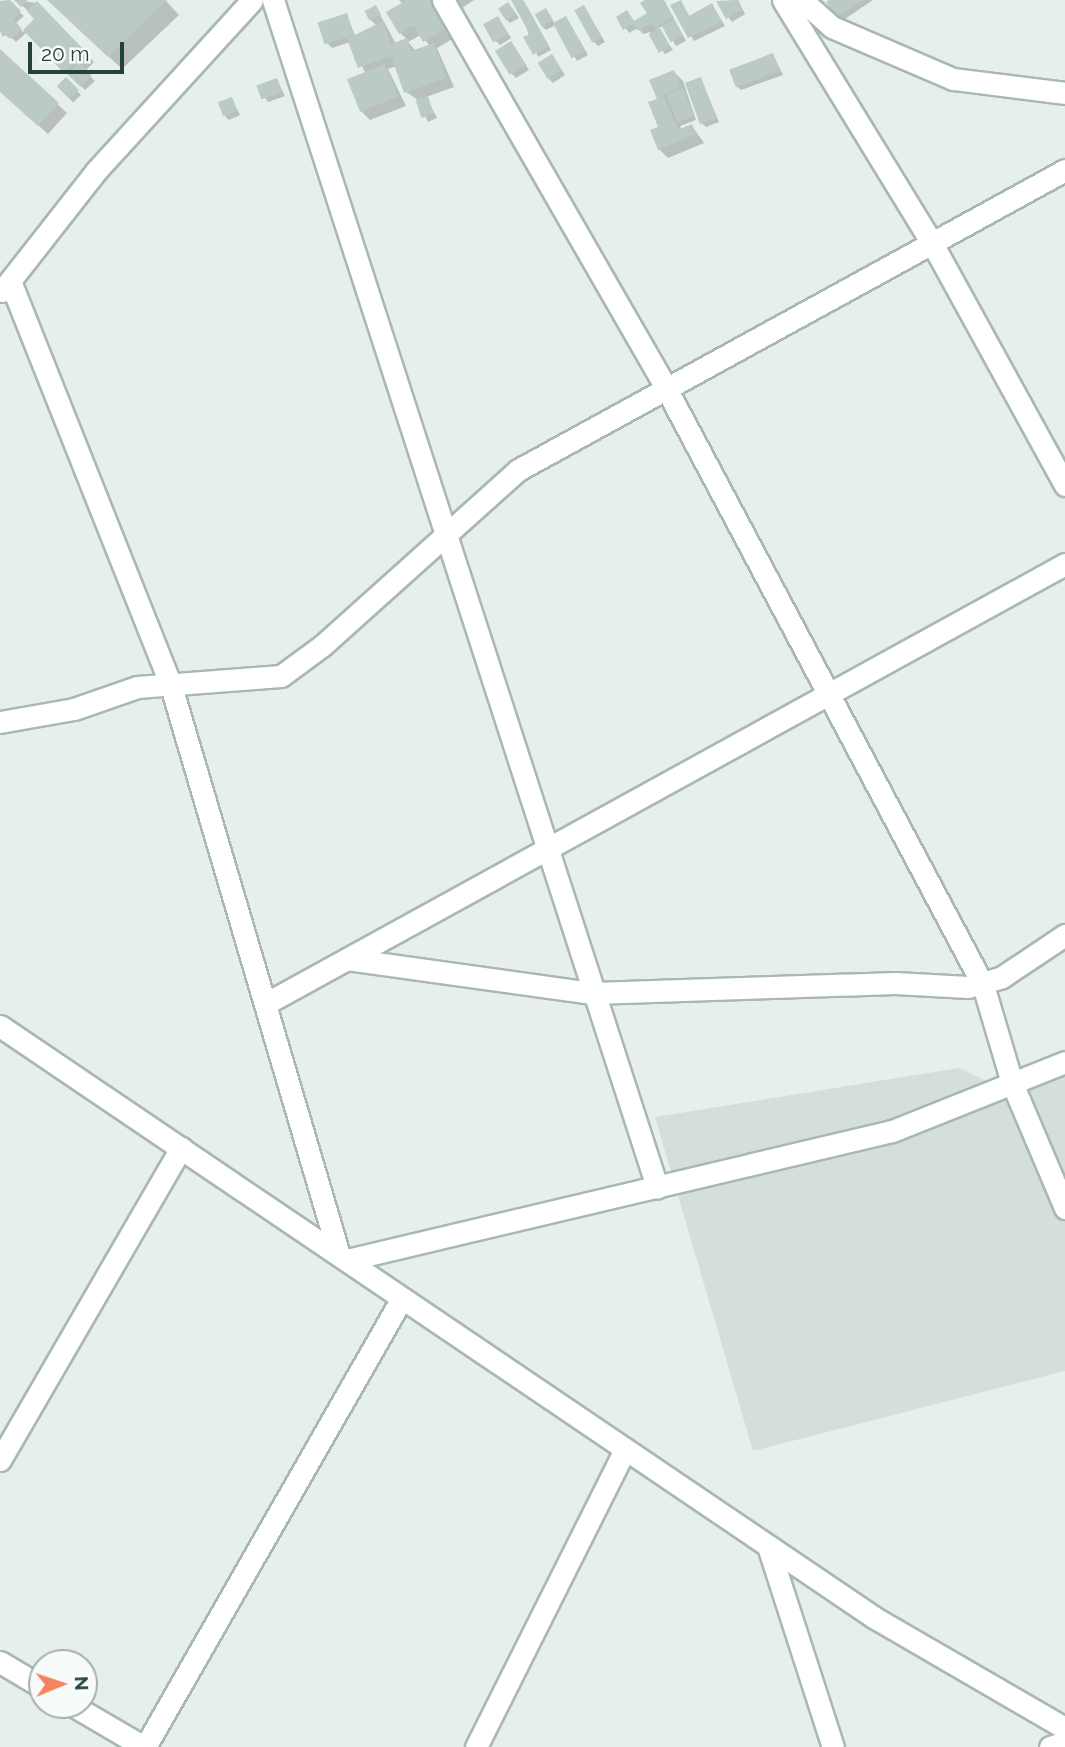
<!DOCTYPE html>
<style>
body{margin:0}
#map{position:relative;width:1065px;height:1747px;overflow:hidden;background:#e6efeb;font-family:Raleway,sans-serif}
div>[style]{position:absolute}
.built>*{inset:0;background:#d4dfda}
.shadow>*{inset:0;background:#0003;transform-origin:0 0}
.building>*{inset:0;background:#bbcac4;transform-origin:0 0}
.roads{filter:drop-shadow(2px 0 #a8b8b2) drop-shadow(-2px 0 #a8b8b2) drop-shadow(0 2px #a8b8b2) drop-shadow(0 -2px #a8b8b2)}
.street>*{height:21px;margin:-10.5px;padding:0 10.5px;transform-origin:10.5px;border-radius:10.5px;background:#fff}
span{translate:-50% -50%;white-space:nowrap;text-align:center;line-height:1.15;-webkit-text-stroke:5px #f7fbf9;paint-order:stroke}
.north{position:absolute;left:28px;top:1649px;width:70px;height:70px;box-sizing:border-box;background:#f7fbf9;border:2px solid #a3b1ad;border-radius:50%;rotate:88deg;font-size:19px;font-weight:700;line-height:28px;text-align:center;color:#24423a}
.north::after{content:'';display:block;margin:auto;width:24px;height:32px;background:#f4845f;clip-path:polygon(50% 0,100% 100%,50% 72%,0 100%)}
.scale{position:absolute;left:28px;top:42px;width:96px;height:32px;box-sizing:border-box;border:4px solid #24423a;border-top:0;padding-left:9px;font-size:21px;line-height:24px;white-space:nowrap;color:#24423a;-webkit-text-stroke:5px #f7fbf9;paint-order:stroke}
</style>
<div id="map">
<div class="built">
<div style="clip-path:polygon(959px 1068px,1010px 1092px,1065px 1075px,1065px 1371px,753px 1451px,655px 1117px)"></div>
</div>
<div class="shadow">
<div style="clip-path:polygon(4px 0,24px 16px,15px 24px,23px 32px,37px 19px,16px 0,37px 3px,94px 62px,85px 71px,95px 81px,85px 90px,27px 32px,16px 42px,7px 33px,2px 37px,0 4px)"></div>
<div style="clip-path:polygon(49px 0,165px 0,179px 15px,122px 69px)"></div>
<div style="clip-path:polygon(evenodd,399px 0,432px 0,454px 38px,437px 48px,454px 87px,426px 97px,437px 118px,428px 122px,418px 100px,406px 92px,397px 66px,388px 69px,406px 106px,370px 120px,361px 111px,366px 74px,350px 42px,332px 48px,328px 44px,346px 15px,356px 37px,377px 26px,371px 20px,376px 7px,396px 44px,408px 40px,400px 33px,403px 4px,399px 0,421px 35px,430px 46px,416px 51px,408px 42px,421px 35px)"></div>
<div style="clip-path:polygon(452px 0,474px 0,460px 9px)"></div>
<div style="clip-path:polygon(515px 0,524px 1px,551px 50px,538px 57px)"></div>
<div style="clip-path:polygon(649px 0,664px 0,686px 41px,676px 46px,664px 26px,658px 28px,673px 50px,665px 54px,650px 32px,643px 34px,638px 28px,629px 33px,618px 17px,627px 12px,635px 22px,649px 14px)"></div>
<div style="clip-path:polygon(738px 0,745px 14px,732px 22px,718px 2px)"></div>
<div style="clip-path:polygon(833px 0,873px 0,842px 21px,829px 3px)"></div>
<div style="clip-path:polygon(680px 1px,690px 17px,712px 5px,725px 26px,694px 41px,672px 5px)"></div>
<div style="clip-path:polygon(584px 7px,605px 42px,598px 46px,594px 42px)"></div>
<div style="clip-path:polygon(512px 8px,519px 18px,510px 23px,506px 19px)"></div>
<div style="clip-path:polygon(546px 10px,555px 24px,565px 18px,569px 22px,588px 55px,577px 61px,556px 25px,546px 30px,542px 26px)"></div>
<div style="clip-path:polygon(501px 22px,511px 38px,500px 45px,496px 41px)"></div>
<div style="clip-path:polygon(515px 47px,529px 70px,516px 78px,512px 74px)"></div>
<div style="clip-path:polygon(0 51px,67px 113px,48px 134px,0 90px)"></div>
<div style="clip-path:polygon(773px 55px,783px 75px,741px 90px,737px 86px)"></div>
<div style="clip-path:polygon(552px 56px,565px 75px,553px 83px,549px 79px)"></div>
<div style="clip-path:polygon(674px 72px,683px 81px,696px 120px,680px 126px,682px 130px,692px 126px,704px 143px,668px 158px,659px 149px,659px 100px)"></div>
<div style="left:66px;top:79px;width:22px;height:11px;rotate:47deg"></div>
<div style="clip-path:polygon(701px 79px,719px 122px,706px 127px,702px 123px)"></div>
<div style="clip-path:polygon(277px 80px,285px 96px,268px 102px,259px 87px)"></div>
<div style="clip-path:polygon(232px 99px,240px 115px,229px 120px,225px 116px)"></div>
</div>
<div class="building">
<div style="clip-path:polygon(10px 0,21px 11px,13px 19px,22px 29px,11px 39px,0 32px,0 1px)"></div>
<div style="clip-path:polygon(14px 0,28px 0,21px 7px)"></div>
<div style="clip-path:polygon(47px 0,167px 0,108px 57px)"></div>
<div style="clip-path:polygon(407px 0,430px 0,446px 29px,423px 42px,414px 25px,399px 34px,386px 12px)"></div>
<div style="clip-path:polygon(511px 0,523px 0,548px 46px,533px 55px,523px 37px,530px 34px)"></div>
<div style="clip-path:polygon(645px 0,663px 0,673px 17px,655px 28px,652px 23px,638px 31px,634px 24px,623px 30px,616px 17px,627px 10px,634px 21px,647px 13px,640px 3px)"></div>
<div style="clip-path:polygon(681px 0,689px 16px,712px 3px,722px 22px,688px 38px,670px 5px)"></div>
<div style="clip-path:polygon(737px 0,742px 10px,726px 19px,716px 1px)"></div>
<div style="clip-path:polygon(829px 0,863px 0,837px 18px,826px 2px)"></div>
<div style="clip-path:polygon(37px 1px,86px 52px,64px 73px,23px 30px,34px 19px,27px 11px)"></div>
<div style="left:508px;top:2px;width:14px;height:12px;rotate:56deg"></div>
<div style="left:376px;top:5px;width:11px;height:13px;rotate:63deg"></div>
<div style="left:584px;top:5px;width:37px;height:11px;rotate:61deg"></div>
<div style="left:546px;top:8px;width:14px;height:13px;rotate:60deg"></div>
<div style="left:347px;top:13px;width:23px;height:31px;rotate:72deg"></div>
<div style="left:498px;top:16px;width:21px;height:17px;rotate:61deg"></div>
<div style="left:566px;top:16px;width:40px;height:15px;rotate:62deg"></div>
<div style="left:674px;top:19px;width:19px;height:14px;rotate:62deg"></div>
<div style="clip-path:polygon(383px 21px,391px 44px,407px 38px,411px 51px,434px 43px,446px 78px,404px 93px,391px 56px,358px 68px,347px 39px)"></div>
<div style="left:660px;top:28px;width:21px;height:13px;rotate:61deg"></div>
<div style="left:511px;top:41px;width:28px;height:19px;rotate:58deg"></div>
<div style="clip-path:polygon(0 49px,59px 103px,38px 126px,0 92px)"></div>
<div style="left:773px;top:53px;width:19px;height:47px;rotate:69deg"></div>
<div style="left:552px;top:54px;width:19px;height:17px;rotate:58deg"></div>
<div style="left:79px;top:63px;width:18px;height:16px;rotate:45deg"></div>
<div style="left:385px;top:64px;width:35px;height:41px;rotate:68deg"></div>
<div style="clip-path:polygon(674px 70px,681px 87px,663px 95px,678px 130px,692px 124px,696px 134px,658px 150px,650px 130px,658px 127px,648px 102px,657px 99px,649px 80px)"></div>
<div style="left:66px;top:77px;width:18px;height:13px;rotate:45deg"></div>
<div style="left:701px;top:77px;width:44px;height:17px;rotate:70deg"></div>
<div style="left:277px;top:78px;width:15px;height:22px;rotate:70deg"></div>
<div style="left:683px;top:88px;width:30px;height:18px;rotate:69deg"></div>
<div style="left:428px;top:96px;width:19px;height:13px;rotate:72deg"></div>
<div style="left:232px;top:97px;width:15px;height:15px;rotate:70deg"></div>
</div>
<div class="roads">
<div class="street">
<div style="left:273px;top:0;width:1248px;rotate:72.07deg"></div>
<div style="left:443px;top:0;width:450px;rotate:60.1deg"></div>
<div style="left:667px;top:390px;width:674px;rotate:62.03deg"></div>
<div style="left:983px;top:985px;width:102px;rotate:73.5deg"></div>
<div style="left:1012px;top:1083px;width:136px;rotate:67deg"></div>
<div style="left:783px;top:0;width:287px;rotate:58.5deg"></div>
<div style="left:933px;top:245px;width:274px;rotate:61.2deg"></div>
<div style="left:802px;top:0;width:40px;rotate:42deg"></div>
<div style="left:832px;top:27px;width:132px;rotate:23.3deg"></div>
<div style="left:953px;top:79px;width:113px;rotate:7.1deg"></div>
<div style="left:10px;top:281px;width:436px;rotate:68.3deg"></div>
<div style="left:171px;top:686px;width:593px;rotate:73.55deg"></div>
<div style="left:2px;top:291px;width:152px;rotate:-51.9deg"></div>
<div style="left:96px;top:171px;width:231px;rotate:-47.6deg"></div>
<div style="left:0;top:722px;width:75px;rotate:-10deg"></div>
<div style="left:74px;top:709px;width:67px;rotate:-19.2deg"></div>
<div style="left:137px;top:687px;width:144px;rotate:-4.4deg"></div>
<div style="left:281px;top:676px;width:52px;rotate:-36.4deg"></div>
<div style="left:323px;top:645px;width:262px;rotate:-41.9deg"></div>
<div style="left:518px;top:470px;width:624px;rotate:-28.74deg"></div>
<div style="left:347px;top:959px;width:248px;rotate:7.9deg"></div>
<div style="left:593px;top:993px;width:302px;rotate:-1.9deg"></div>
<div style="left:895px;top:983px;width:73px;rotate:3.1deg"></div>
<div style="left:968px;top:987px;width:35px;rotate:-16deg"></div>
<div style="left:1002px;top:977px;width:76px;rotate:-33.7deg"></div>
<div style="left:265px;top:1004px;width:913px;rotate:-28.81deg"></div>
<div style="left:0;top:1026px;width:1056px;rotate:34.08deg"></div>
<div style="left:875px;top:1618px;width:220px;rotate:30.1deg"></div>
<div style="left:347px;top:1260px;width:560px;rotate:-13.32deg"></div>
<div style="left:892px;top:1131px;width:186px;rotate:-21.7deg"></div>
<div style="left:0;top:1460px;width:361px;rotate:-59.9deg"></div>
<div style="left:768px;top:1546px;width:211px;rotate:72.1deg"></div>
<div style="left:0;top:1662px;width:49px;rotate:30.8deg"></div>
<div style="left:72px;top:1705px;width:83px;rotate:30.3deg"></div>
<div style="left:145px;top:1747px;width:517px;rotate:-60.21deg"></div>
<div style="left:476px;top:1747px;width:333px;rotate:-63.4deg"></div>
<div style="left:1050px;top:1747px;width:16px;rotate:-18deg"></div>
</div>
</div>
<div class="north">N</div>
<div class="scale">20 m</div>
</div>
